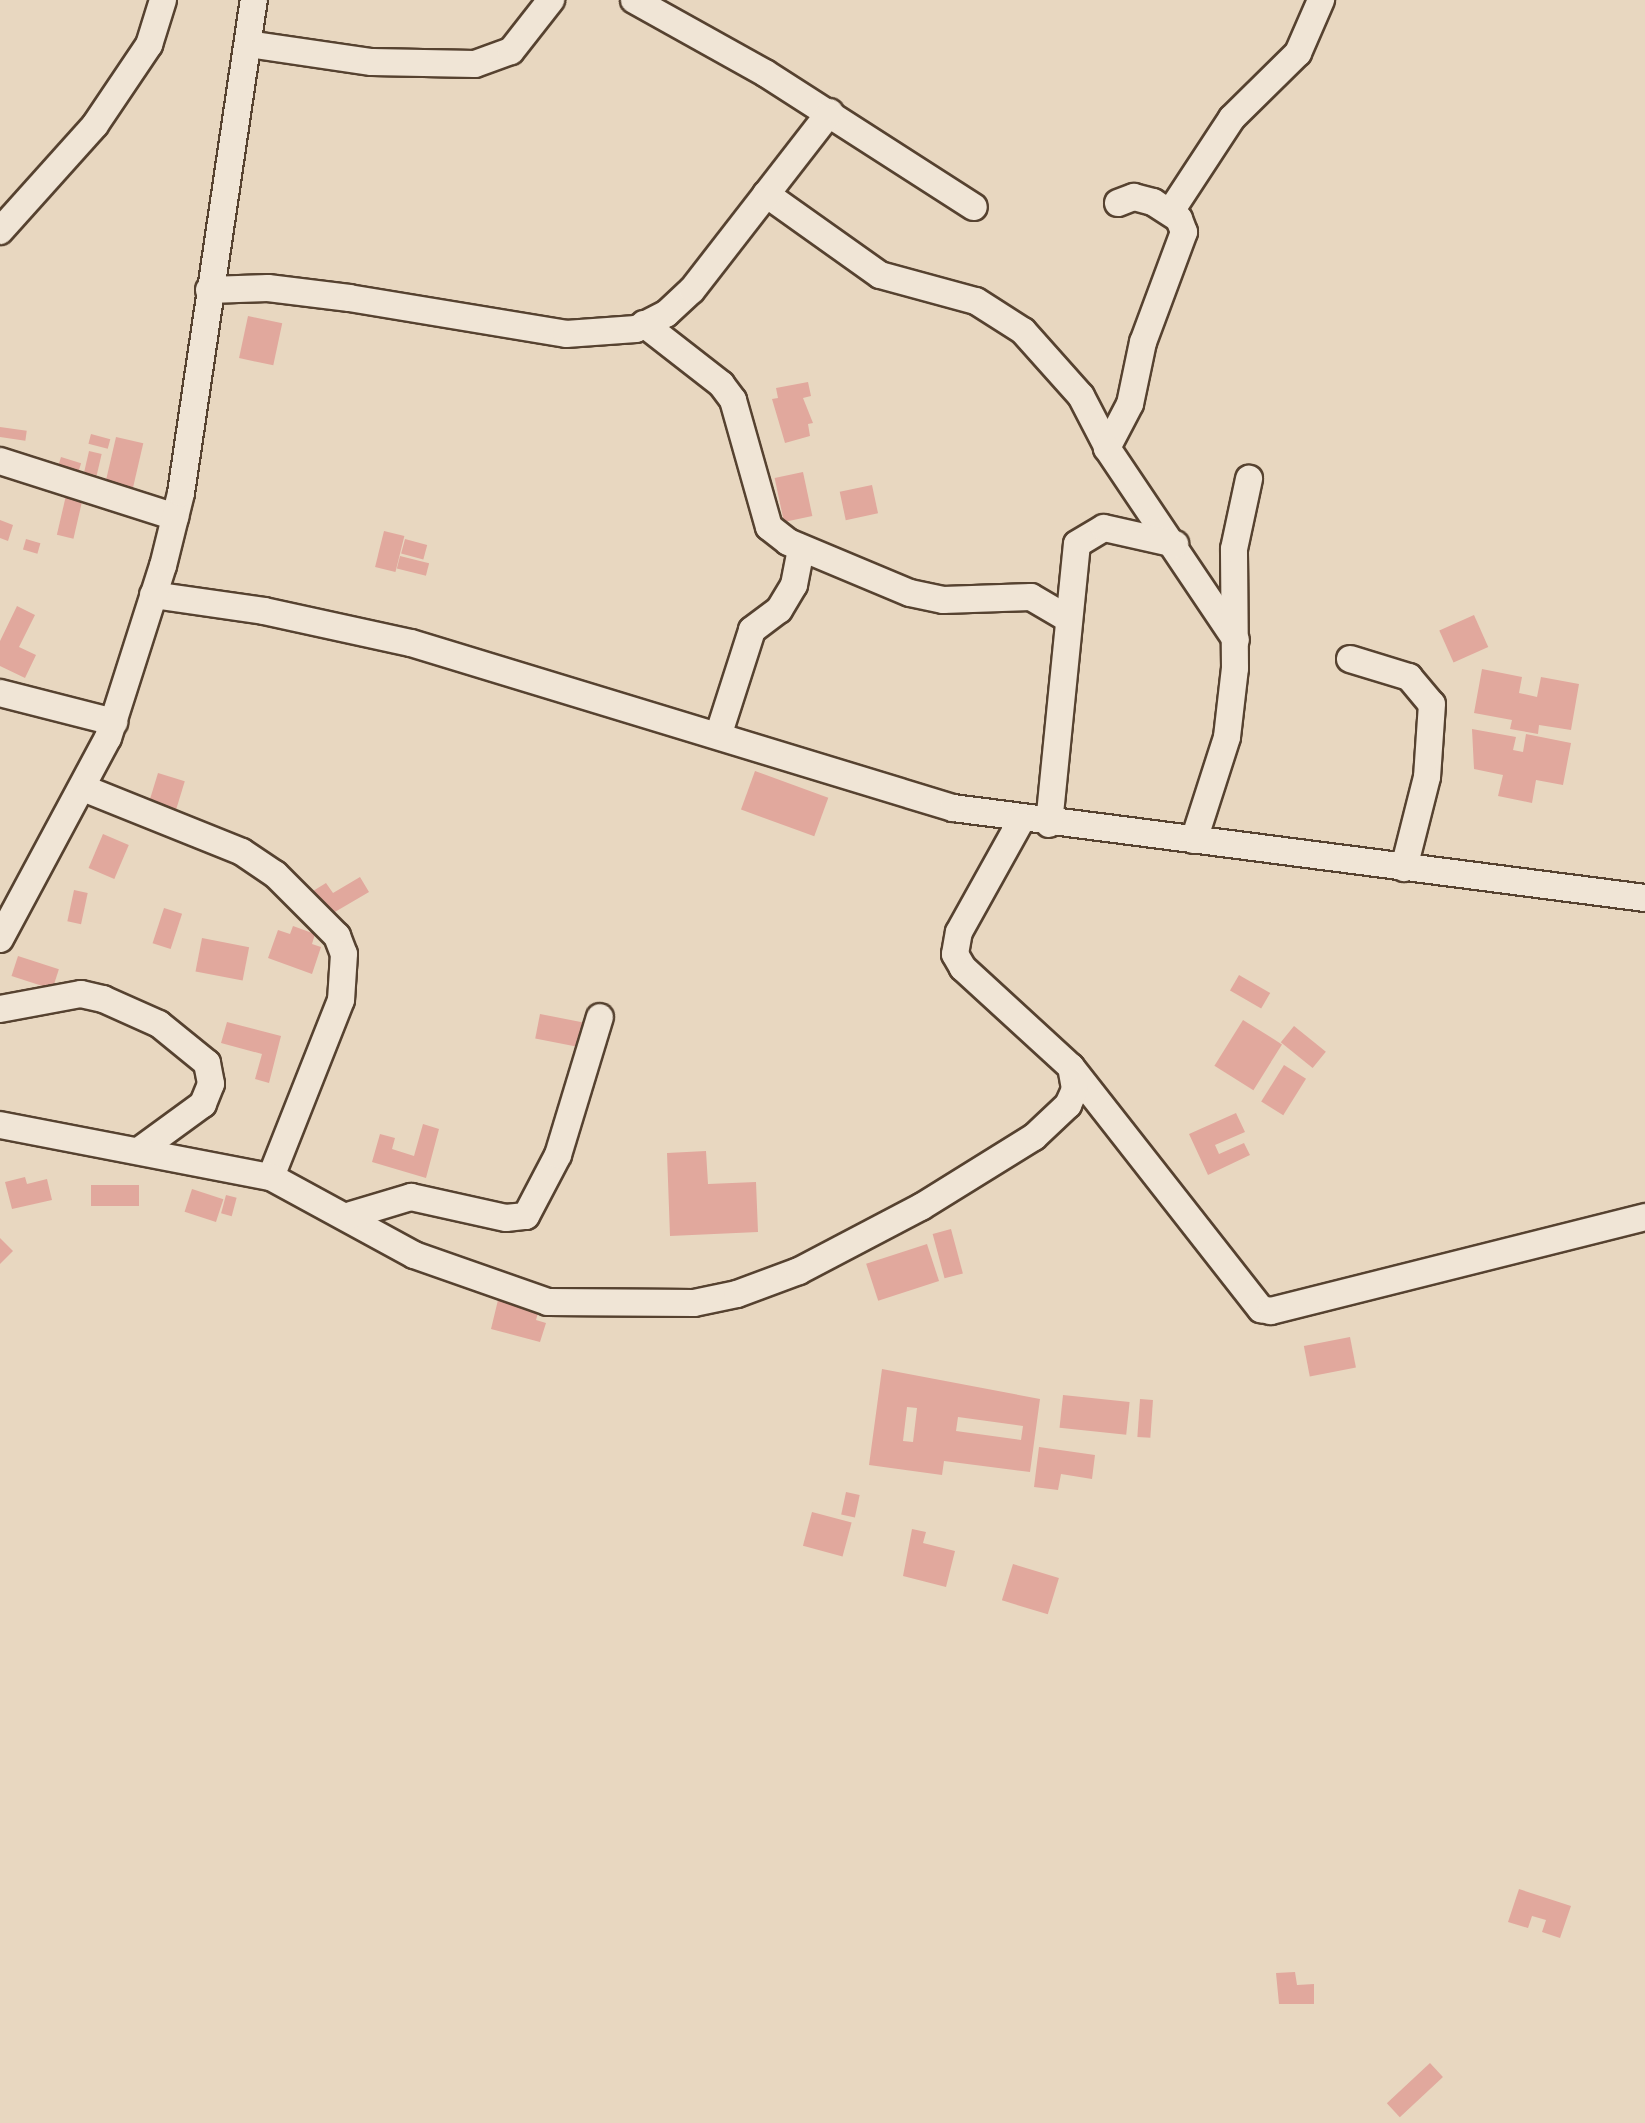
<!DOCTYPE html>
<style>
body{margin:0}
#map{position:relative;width:1645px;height:2123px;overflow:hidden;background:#e8d7c0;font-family:"Libre Caslon Text",serif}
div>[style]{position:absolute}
.building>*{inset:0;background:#e1a89d;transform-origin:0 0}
.roads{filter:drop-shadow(2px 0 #564230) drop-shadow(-2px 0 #564230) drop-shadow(0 2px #564230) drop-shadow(0 -2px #564230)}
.minor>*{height:26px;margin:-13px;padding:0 13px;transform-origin:13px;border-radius:13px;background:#f0e5d6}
span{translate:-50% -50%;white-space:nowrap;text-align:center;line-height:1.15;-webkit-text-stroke:6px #f0e5d6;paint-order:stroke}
</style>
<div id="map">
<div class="building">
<div style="left:248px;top:316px;width:35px;height:43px;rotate:12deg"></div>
<div style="clip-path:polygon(808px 382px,811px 396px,803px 398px,813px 423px,808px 424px,810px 436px,785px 443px,772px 399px,778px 398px,776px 388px)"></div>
<div style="left:0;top:427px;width:27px;height:10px;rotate:8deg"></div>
<div style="left:91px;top:434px;width:20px;height:10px;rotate:15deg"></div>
<div style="left:116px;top:437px;width:28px;height:46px;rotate:13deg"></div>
<div style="left:89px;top:451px;width:13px;height:22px;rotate:13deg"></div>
<div style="left:61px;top:457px;width:21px;height:10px;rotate:17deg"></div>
<div style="left:803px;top:472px;width:45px;height:29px;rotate:78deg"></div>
<div style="left:872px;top:485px;width:29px;height:33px;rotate:78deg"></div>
<div style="left:67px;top:491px;width:17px;height:45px;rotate:13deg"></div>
<div style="clip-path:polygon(0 520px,13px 525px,8px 541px,0 538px)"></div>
<div style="left:384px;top:531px;width:21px;height:37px;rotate:14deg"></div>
<div style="left:26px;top:539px;width:15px;height:11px;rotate:16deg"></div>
<div style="left:405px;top:539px;width:23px;height:15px;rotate:15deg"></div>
<div style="left:400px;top:556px;width:30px;height:13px;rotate:14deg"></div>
<div style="clip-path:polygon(17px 606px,35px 615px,19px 647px,36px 655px,25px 678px,0 666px,0 641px)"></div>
<div style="left:1474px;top:615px;width:35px;height:38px;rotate:66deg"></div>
<div style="clip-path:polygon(1482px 669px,1522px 677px,1519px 693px,1537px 697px,1541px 677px,1579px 684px,1571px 730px,1539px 725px,1538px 734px,1510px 729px,1512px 720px,1474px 713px)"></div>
<div style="clip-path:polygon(1472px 729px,1516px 737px,1513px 750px,1523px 752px,1526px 734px,1571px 743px,1563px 785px,1536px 780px,1532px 803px,1498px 796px,1503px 775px,1474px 769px)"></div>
<div style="left:755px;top:771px;width:78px;height:41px;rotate:20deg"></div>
<div style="left:158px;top:773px;width:28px;height:38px;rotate:17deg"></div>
<div style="left:103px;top:834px;width:28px;height:37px;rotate:23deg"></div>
<div style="clip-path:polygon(360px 877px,369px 892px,328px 916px,313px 891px,326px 883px,333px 893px)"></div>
<div style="left:74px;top:890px;width:14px;height:32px;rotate:12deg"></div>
<div style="left:164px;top:908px;width:19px;height:37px;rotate:18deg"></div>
<div style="clip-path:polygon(293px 926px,315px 934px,312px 944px,321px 947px,312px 974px,268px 958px,278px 930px,290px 934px)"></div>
<div style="left:202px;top:938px;width:48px;height:34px;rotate:11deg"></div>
<div style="left:18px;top:956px;width:43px;height:21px;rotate:18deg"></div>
<div style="left:1239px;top:975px;width:36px;height:18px;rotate:30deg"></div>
<div style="left:540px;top:1014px;width:52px;height:25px;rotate:11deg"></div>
<div style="left:1243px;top:1020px;width:46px;height:54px;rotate:32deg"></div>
<div style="clip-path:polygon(227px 1022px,281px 1036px,269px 1083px,255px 1079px,262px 1054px,221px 1043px)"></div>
<div style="left:1294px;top:1026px;width:41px;height:21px;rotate:39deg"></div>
<div style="left:1284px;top:1065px;width:26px;height:43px;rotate:32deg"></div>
<div style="clip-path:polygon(1236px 1113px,1245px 1132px,1215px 1145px,1219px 1154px,1244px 1143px,1250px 1155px,1208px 1175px,1189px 1134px)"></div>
<div style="clip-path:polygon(423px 1124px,439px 1129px,426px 1178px,372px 1162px,380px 1134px,395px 1138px,392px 1149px,414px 1156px)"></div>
<div style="clip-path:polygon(706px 1151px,708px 1184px,756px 1182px,758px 1232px,670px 1236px,667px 1153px)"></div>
<div style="clip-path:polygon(25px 1177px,27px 1184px,47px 1179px,52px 1200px,12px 1209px,5px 1182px)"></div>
<div style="left:91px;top:1185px;width:48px;height:21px"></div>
<div style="left:192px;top:1189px;width:33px;height:24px;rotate:18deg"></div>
<div style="left:226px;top:1195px;width:11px;height:19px;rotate:15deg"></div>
<div style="left:951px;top:1229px;width:46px;height:19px;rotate:75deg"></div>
<div style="clip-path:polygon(0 1238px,13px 1251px,0 1264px)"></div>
<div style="left:927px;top:1244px;width:39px;height:64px;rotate:72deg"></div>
<div style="clip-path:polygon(498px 1300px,538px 1313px,536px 1320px,546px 1323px,540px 1342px,491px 1329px)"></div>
<div style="left:1350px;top:1337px;width:31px;height:47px;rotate:79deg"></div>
<div style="clip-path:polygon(evenodd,882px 1369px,1040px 1399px,1030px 1472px,944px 1461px,942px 1475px,869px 1465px,882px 1369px,907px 1407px,917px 1408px,913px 1442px,903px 1441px,907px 1407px,882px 1369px,958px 1417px,1023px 1426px,1021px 1440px,956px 1431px,958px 1417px)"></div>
<div style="left:1063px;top:1395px;width:67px;height:33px;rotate:6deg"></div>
<div style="left:1140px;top:1399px;width:13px;height:38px;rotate:4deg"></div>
<div style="clip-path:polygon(1039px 1447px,1095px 1455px,1092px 1479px,1061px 1474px,1058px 1490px,1034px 1487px)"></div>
<div style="left:846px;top:1492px;width:14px;height:23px;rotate:12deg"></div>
<div style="left:812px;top:1512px;width:41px;height:35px;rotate:15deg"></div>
<div style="clip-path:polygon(912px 1529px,926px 1532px,923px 1543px,955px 1551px,946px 1587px,903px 1576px)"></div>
<div style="left:1013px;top:1564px;width:48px;height:38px;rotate:17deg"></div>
<div style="clip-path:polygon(1519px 1889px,1571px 1906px,1560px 1938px,1542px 1932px,1546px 1920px,1532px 1916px,1528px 1928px,1508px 1922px)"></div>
<div style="clip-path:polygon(1295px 1972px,1297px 1985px,1314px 1984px,1314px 2004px,1279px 2004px,1276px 1973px)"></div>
<div style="left:1430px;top:2063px;width:19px;height:59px;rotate:47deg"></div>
</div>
<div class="roads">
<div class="minor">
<div style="left:634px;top:0;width:150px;rotate:29.1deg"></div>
<div style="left:765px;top:73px;width:248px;rotate:32.7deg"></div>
<div style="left:248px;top:44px;width:125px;rotate:8.3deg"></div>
<div style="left:372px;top:62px;width:103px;rotate:1.1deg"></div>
<div style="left:475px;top:64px;width:38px;rotate:-20deg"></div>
<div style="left:511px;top:51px;width:65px;rotate:-51.9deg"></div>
<div style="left:766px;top:194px;width:140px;rotate:35.4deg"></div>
<div style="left:880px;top:275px;width:99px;rotate:15.2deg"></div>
<div style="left:976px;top:301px;width:56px;rotate:32.6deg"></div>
<div style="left:1023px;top:331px;width:87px;rotate:48.3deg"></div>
<div style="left:1081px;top:396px;width:54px;rotate:62.5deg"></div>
<div style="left:1118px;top:203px;width:17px;rotate:-21deg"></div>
<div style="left:1134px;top:197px;width:20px;rotate:15deg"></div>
<div style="left:1153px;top:202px;width:31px;rotate:33deg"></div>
<div style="left:1179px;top:219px;width:14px;rotate:69deg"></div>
<div style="left:1184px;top:232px;width:117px;rotate:110.4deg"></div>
<div style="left:1143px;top:342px;width:63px;rotate:101.8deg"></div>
<div style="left:1130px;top:404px;width:50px;rotate:117.6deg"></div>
<div style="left:1107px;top:448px;width:231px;rotate:56.1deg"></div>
<div style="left:1171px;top:211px;width:111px;rotate:-56.7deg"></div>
<div style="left:1232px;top:118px;width:93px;rotate:-44.6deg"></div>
<div style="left:1298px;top:53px;width:58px;rotate:-66.5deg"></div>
<div style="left:0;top:231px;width:142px;rotate:-48.1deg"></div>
<div style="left:95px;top:125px;width:97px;rotate:-56deg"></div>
<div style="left:149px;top:45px;width:47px;rotate:-72.7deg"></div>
<div style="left:209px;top:290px;width:59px;rotate:-1.9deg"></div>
<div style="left:268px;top:288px;width:82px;rotate:7deg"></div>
<div style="left:349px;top:298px;width:220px;rotate:9.4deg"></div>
<div style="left:566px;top:334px;width:70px;rotate:-4.1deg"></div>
<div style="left:636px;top:329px;width:34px;rotate:-27deg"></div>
<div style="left:666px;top:314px;width:35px;rotate:-43deg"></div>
<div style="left:692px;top:290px;width:225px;rotate:-52.2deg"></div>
<div style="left:644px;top:324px;width:98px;rotate:37.9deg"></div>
<div style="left:721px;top:384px;width:20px;rotate:53deg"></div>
<div style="left:733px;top:400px;width:132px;rotate:74.2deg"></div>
<div style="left:769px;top:527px;width:24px;rotate:38deg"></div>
<div style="left:788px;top:542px;width:132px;rotate:22.7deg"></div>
<div style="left:910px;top:593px;width:34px;rotate:12deg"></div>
<div style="left:943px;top:600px;width:88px;rotate:-2deg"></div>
<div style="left:1031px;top:597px;width:42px;rotate:30.3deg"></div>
<div style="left:0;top:461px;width:184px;rotate:17.7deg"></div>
<div style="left:153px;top:595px;width:112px;rotate:8.2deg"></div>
<div style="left:264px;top:611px;width:150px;rotate:12.3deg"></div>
<div style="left:411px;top:643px;width:567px;rotate:16.93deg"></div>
<div style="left:953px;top:808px;width:698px;rotate:7.41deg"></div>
<div style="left:1350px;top:659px;width:62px;rotate:17deg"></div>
<div style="left:1409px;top:677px;width:35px;rotate:50deg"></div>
<div style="left:1432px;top:704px;width:73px;rotate:93.9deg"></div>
<div style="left:1427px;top:777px;width:94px;rotate:104.2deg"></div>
<div style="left:0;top:693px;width:118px;rotate:14.3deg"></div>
<div style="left:719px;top:733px;width:108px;rotate:-72.2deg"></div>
<div style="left:752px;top:630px;width:34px;rotate:-37deg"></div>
<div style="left:779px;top:610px;width:29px;rotate:-59deg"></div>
<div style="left:794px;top:585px;width:37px;rotate:-79deg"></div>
<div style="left:83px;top:788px;width:171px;rotate:21.9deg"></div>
<div style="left:242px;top:852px;width:40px;rotate:34deg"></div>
<div style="left:275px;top:874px;width:88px;rotate:45deg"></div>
<div style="left:337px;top:936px;width:19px;rotate:69deg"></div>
<div style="left:344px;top:954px;width:46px;rotate:93.7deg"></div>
<div style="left:341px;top:1000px;width:190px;rotate:111.6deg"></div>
<div style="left:1049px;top:824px;width:281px;rotate:-84.3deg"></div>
<div style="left:1077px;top:544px;width:31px;rotate:-31deg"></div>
<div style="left:1104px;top:528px;width:73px;rotate:12.7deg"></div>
<div style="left:1194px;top:840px;width:108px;rotate:-72.2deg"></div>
<div style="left:1227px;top:737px;width:69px;rotate:-83.4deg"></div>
<div style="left:1235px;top:668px;width:119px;rotate:-90.5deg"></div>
<div style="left:1234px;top:549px;width:72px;rotate:-77.9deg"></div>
<div style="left:0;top:939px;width:228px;rotate:-61.8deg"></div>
<div style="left:108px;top:738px;width:181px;rotate:-72.3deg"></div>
<div style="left:163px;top:566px;width:75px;rotate:-76.1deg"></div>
<div style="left:181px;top:493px;width:498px;rotate:-81.6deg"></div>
<div style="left:0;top:1009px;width:82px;rotate:-10.5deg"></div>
<div style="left:81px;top:994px;width:23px;rotate:13deg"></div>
<div style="left:103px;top:999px;width:61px;rotate:24.1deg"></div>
<div style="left:159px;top:1024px;width:62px;rotate:39.1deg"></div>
<div style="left:207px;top:1063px;width:21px;rotate:79deg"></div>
<div style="left:211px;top:1084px;width:22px;rotate:112deg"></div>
<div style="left:203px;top:1104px;width:78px;rotate:143.9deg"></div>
<div style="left:1071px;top:1067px;width:308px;rotate:51.9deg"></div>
<div style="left:1261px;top:1309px;width:10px;rotate:11deg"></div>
<div style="left:1271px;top:1311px;width:386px;rotate:-14.1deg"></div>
<div style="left:0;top:1125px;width:276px;rotate:10.9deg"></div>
<div style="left:271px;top:1177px;width:163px;rotate:28.6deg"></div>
<div style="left:414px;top:1255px;width:142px;rotate:19.3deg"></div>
<div style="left:548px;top:1302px;width:146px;rotate:0.4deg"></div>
<div style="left:694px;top:1303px;width:44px;rotate:-11.8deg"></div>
<div style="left:737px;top:1294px;width:66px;rotate:-20.4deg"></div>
<div style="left:799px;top:1271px;width:138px;rotate:-27.7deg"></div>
<div style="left:921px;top:1207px;width:133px;rotate:-31.8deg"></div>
<div style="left:1034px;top:1137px;width:47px;rotate:-43.3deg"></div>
<div style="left:1068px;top:1105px;width:17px;rotate:-66deg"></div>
<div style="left:1075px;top:1089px;width:22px;rotate:-100deg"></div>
<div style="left:1071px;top:1067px;width:147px;rotate:-137.5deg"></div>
<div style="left:963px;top:968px;width:16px;rotate:-120deg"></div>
<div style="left:955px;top:954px;width:22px;rotate:-80deg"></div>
<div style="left:959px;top:932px;width:129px;rotate:-60.9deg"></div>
<div style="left:351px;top:1215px;width:63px;rotate:-16.7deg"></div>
<div style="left:411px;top:1197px;width:97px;rotate:12.5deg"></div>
<div style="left:506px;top:1218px;width:20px;rotate:-6deg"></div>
<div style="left:526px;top:1216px;width:69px;rotate:-62.3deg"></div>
<div style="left:558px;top:1155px;width:144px;rotate:-73.1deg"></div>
</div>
</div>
</div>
